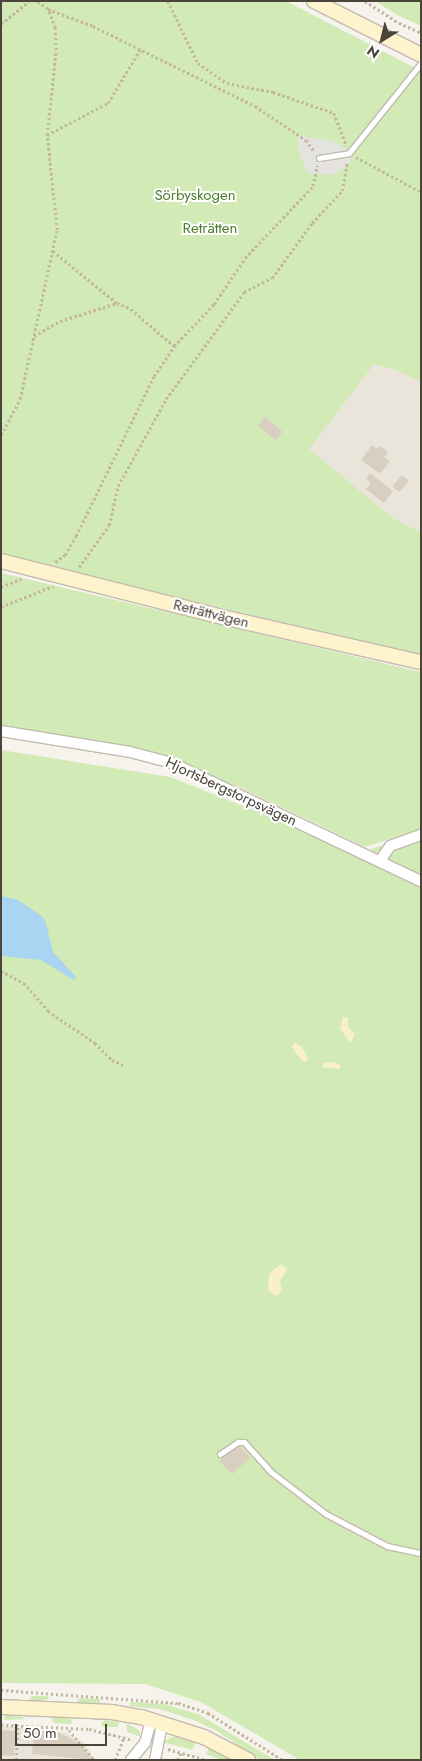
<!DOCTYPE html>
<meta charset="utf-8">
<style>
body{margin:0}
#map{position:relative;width:422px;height:1761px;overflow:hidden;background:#f6f3ec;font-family:Jost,sans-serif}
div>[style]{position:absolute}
.residential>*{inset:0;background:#eae5da}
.green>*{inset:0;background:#d2eab5}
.sand>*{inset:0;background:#f9efc9}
.parking>*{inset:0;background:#e5e3e0}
.water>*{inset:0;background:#a9d4f2}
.building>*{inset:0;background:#d8cfc1;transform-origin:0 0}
.path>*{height:2.5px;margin-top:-1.25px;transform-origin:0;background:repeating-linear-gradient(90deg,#c4b79f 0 2.5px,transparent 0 5px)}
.roads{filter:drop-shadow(1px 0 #c2bbae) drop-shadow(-1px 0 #c2bbae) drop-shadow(0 1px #c2bbae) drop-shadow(0 -1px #c2bbae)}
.lane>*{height:5px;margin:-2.5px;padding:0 2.5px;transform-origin:2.5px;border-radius:2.5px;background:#fff}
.street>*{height:10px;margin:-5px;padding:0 5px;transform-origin:5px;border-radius:5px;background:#fff}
.secondary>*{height:14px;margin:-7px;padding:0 7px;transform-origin:7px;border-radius:7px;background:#fff3cd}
span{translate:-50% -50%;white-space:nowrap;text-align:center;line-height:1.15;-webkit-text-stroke:4px #fff;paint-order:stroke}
.park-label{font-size:15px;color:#4a7f2a}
.street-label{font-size:15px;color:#4b4439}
.frame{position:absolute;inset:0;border:2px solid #4b4439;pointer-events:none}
.north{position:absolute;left:357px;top:15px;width:50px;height:50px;-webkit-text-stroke:4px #fff;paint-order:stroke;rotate:216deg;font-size:14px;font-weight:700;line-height:20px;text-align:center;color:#4b4439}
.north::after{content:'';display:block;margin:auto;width:18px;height:22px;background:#4b4439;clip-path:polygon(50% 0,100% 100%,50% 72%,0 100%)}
.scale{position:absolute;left:15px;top:1724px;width:92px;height:22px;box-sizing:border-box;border:2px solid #4b4439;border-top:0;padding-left:6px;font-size:15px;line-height:18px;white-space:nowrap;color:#4b4439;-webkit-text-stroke:4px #fff;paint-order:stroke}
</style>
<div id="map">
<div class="residential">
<div style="clip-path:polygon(342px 356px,396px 370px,421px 382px,421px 532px,411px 540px,293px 463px)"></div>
<div style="clip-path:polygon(1px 1726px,65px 1732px,84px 1742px,95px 1760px,1px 1760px)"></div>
</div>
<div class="green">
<div style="clip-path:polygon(1px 1px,286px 1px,421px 71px,421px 382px,396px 370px,374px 364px,309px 449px,394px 519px,421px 532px,421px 655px,1px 556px)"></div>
<div style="clip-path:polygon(375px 1px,421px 1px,421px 26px,399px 16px)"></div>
<div style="clip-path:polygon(1px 573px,421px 672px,421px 829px,365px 847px,237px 786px,154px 754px,1px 728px)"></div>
<div style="clip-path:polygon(1px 750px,170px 777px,362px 853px,421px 830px,421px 1760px,300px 1760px,201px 1702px,145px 1684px,1px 1683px)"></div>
<div style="clip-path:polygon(32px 1696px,47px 1696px,49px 1699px,33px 1703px,29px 1698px)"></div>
<div style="clip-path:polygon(79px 1698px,100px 1699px,100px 1705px,81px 1704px,77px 1701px)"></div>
<div style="clip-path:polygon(130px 1702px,164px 1704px,198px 1714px,275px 1760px,260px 1760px,217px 1731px,194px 1720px,159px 1709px,130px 1706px)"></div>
<div style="clip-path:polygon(9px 1714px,21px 1715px,24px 1719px,5px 1720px,4px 1718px)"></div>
<div style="clip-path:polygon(56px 1716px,69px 1718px,72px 1721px,71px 1724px,54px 1723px,52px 1720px)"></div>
<div style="clip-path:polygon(105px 1720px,119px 1722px,118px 1727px,102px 1727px,101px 1723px)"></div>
<div style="clip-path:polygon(126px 1723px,139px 1730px,141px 1737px,127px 1732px)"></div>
<div style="clip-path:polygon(172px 1737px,183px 1737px,196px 1742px,192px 1750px,162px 1742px)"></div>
<div style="clip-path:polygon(209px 1747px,235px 1760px,221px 1760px,206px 1754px)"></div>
</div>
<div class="sand">
<div style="clip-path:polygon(343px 1017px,348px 1018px,348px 1027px,355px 1034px,350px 1043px,340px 1028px)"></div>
<div style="clip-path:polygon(295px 1042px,302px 1047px,308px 1058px,306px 1062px,301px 1060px,292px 1047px)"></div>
<div style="clip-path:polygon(332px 1062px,340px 1065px,340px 1069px,322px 1067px,324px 1063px)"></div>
<div style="clip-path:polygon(281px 1264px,287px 1268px,286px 1272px,280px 1281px,282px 1291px,276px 1296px,269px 1291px,268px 1282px,270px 1273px)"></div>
</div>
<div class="parking">
<div style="clip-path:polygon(297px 136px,331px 141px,355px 153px,347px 166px,332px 175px,308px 173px,300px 157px)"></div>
</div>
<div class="water">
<div style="clip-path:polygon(1px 896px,18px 900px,40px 915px,45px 920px,53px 952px,76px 977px,74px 980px,41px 960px,1px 956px)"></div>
</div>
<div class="building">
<div style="left:265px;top:417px;width:23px;height:11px;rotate:40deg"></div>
<div style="clip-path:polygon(372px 445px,377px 449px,380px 446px,388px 452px,384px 457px,390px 461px,380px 474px,361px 460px)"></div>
<div style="clip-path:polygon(370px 473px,393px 491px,384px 503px,366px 489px,371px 483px,366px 479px)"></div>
<div style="left:402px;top:475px;width:9px;height:15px;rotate:41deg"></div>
<div style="left:238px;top:1444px;width:18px;height:25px;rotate:47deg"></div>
<div style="left:1px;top:1730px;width:15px;height:25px;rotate:4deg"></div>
<div style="clip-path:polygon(34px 1730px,60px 1733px,81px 1744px,92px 1760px,32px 1754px)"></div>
</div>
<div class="path">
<div style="left:168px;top:1px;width:69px;rotate:64.2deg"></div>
<div style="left:198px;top:63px;width:35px;rotate:35deg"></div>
<div style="left:227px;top:83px;width:47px;rotate:11.1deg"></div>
<div style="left:273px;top:92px;width:65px;rotate:19deg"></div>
<div style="left:334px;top:113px;width:33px;rotate:69deg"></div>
<div style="left:365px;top:1px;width:40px;rotate:32.9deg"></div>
<div style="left:399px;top:23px;width:24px;rotate:24deg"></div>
<div style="left:48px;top:9px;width:48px;rotate:20.7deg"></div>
<div style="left:93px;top:26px;width:181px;rotate:26.3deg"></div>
<div style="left:255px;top:106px;width:61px;rotate:33.7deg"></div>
<div style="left:306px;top:140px;width:14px;rotate:54deg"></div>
<div style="left:1px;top:24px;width:36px;rotate:-39deg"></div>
<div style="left:47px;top:135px;width:69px;rotate:-27.7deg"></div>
<div style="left:108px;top:103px;width:62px;rotate:-58.9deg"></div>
<div style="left:356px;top:157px;width:74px;rotate:28.3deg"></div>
<div style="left:53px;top:251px;width:82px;rotate:39.1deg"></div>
<div style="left:117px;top:303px;width:15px;rotate:23deg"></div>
<div style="left:131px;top:309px;width:57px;rotate:40.7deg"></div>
<div style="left:34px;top:336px;width:30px;rotate:-30deg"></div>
<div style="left:60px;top:321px;width:60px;rotate:-17.5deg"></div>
<div style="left:1px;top:435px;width:41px;rotate:-62.2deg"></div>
<div style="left:20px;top:399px;width:173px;rotate:-77.7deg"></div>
<div style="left:57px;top:230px;width:96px;rotate:-96deg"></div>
<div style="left:47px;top:135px;width:85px;rotate:-84deg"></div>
<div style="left:56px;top:50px;width:22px;rotate:-93deg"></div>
<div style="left:55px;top:28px;width:20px;rotate:-110deg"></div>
<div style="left:48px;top:9px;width:14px;rotate:-146deg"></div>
<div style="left:55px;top:562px;width:12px;rotate:-35deg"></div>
<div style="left:65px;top:555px;width:22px;rotate:-60deg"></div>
<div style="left:76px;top:536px;width:178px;rotate:-64deg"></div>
<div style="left:154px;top:376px;width:36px;rotate:-56deg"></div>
<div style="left:174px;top:346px;width:58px;rotate:-46.4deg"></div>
<div style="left:214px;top:304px;width:55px;rotate:-56deg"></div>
<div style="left:245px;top:258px;width:99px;rotate:-46.6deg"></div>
<div style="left:313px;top:186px;width:21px;rotate:-79deg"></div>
<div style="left:79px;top:567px;width:52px;rotate:-54.5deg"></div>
<div style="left:109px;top:525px;width:40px;rotate:-77deg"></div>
<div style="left:118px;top:486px;width:99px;rotate:-61.1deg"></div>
<div style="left:166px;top:399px;width:132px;rotate:-53.9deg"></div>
<div style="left:244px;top:292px;width:31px;rotate:-27deg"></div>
<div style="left:272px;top:278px;width:68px;rotate:-54deg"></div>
<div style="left:312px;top:223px;width:44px;rotate:-46.8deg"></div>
<div style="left:342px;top:191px;width:29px;rotate:-80deg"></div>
<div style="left:1px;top:587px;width:22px;rotate:-22deg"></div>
<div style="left:1px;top:607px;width:56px;rotate:-22deg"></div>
<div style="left:1px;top:971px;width:26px;rotate:28deg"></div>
<div style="left:24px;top:983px;width:37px;rotate:49deg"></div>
<div style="left:48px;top:1011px;width:57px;rotate:34.2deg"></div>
<div style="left:95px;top:1043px;width:24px;rotate:45deg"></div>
<div style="left:112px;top:1060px;width:14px;rotate:25deg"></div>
<div style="left:1px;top:1690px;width:177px;rotate:4.2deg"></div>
<div style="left:178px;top:1703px;width:32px;rotate:18deg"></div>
<div style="left:208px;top:1713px;width:89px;rotate:32.1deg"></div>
<div style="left:1px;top:1725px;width:88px;rotate:2.6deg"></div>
<div style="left:89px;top:1729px;width:45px;rotate:14deg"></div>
<div style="left:69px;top:1730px;width:39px;rotate:50deg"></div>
<div style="left:168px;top:1749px;width:40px;rotate:16deg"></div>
<div style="left:16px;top:1760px;width:34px;rotate:-87deg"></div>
<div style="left:115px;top:1760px;width:25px;rotate:-69deg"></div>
<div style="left:177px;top:1760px;width:8px;rotate:-60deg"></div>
</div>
<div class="roads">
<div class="lane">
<div style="left:319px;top:158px;width:30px;rotate:-9deg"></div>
<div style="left:349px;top:153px;width:115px;rotate:-51.3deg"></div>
<div style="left:220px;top:1454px;width:22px;rotate:-34deg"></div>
<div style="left:238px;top:1442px;width:6px"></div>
<div style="left:244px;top:1442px;width:40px;rotate:48deg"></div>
<div style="left:271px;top:1472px;width:69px;rotate:37.4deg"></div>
<div style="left:326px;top:1514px;width:69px;rotate:27.7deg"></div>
<div style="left:387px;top:1546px;width:35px;rotate:12deg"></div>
</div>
<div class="street">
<div style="left:1px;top:731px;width:131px;rotate:9.2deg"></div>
<div style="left:130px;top:752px;width:43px;rotate:14.7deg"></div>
<div style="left:172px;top:763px;width:276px;rotate:25.4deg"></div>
<div style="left:380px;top:861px;width:18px;rotate:-56deg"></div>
<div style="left:390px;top:846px;width:33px;rotate:-20deg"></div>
<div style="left:131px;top:1760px;width:22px;rotate:-51deg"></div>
<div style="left:145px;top:1743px;width:24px;rotate:-75deg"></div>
<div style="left:155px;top:1760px;width:38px;rotate:-79deg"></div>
</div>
<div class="secondary">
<div style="left:314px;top:1px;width:120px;rotate:26.8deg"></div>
<div style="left:1px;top:561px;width:237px;rotate:14.2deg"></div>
<div style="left:231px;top:619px;width:195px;rotate:12.8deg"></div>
<div style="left:1px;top:1707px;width:111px;rotate:2.6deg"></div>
<div style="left:112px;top:1712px;width:29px;rotate:10deg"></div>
<div style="left:141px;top:1717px;width:66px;rotate:17.6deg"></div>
<div style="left:204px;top:1737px;width:50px;rotate:27.6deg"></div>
</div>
</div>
<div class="park-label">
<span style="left:195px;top:196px">Sörbyskogen</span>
<span style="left:210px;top:229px">Reträtten</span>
</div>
<div class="street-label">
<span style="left:211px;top:614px;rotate:14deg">Reträttvägen</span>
<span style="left:231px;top:792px;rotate:25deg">Hjortsbergstorpsvägen</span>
</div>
<div class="frame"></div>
<div class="north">N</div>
<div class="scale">50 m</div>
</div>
